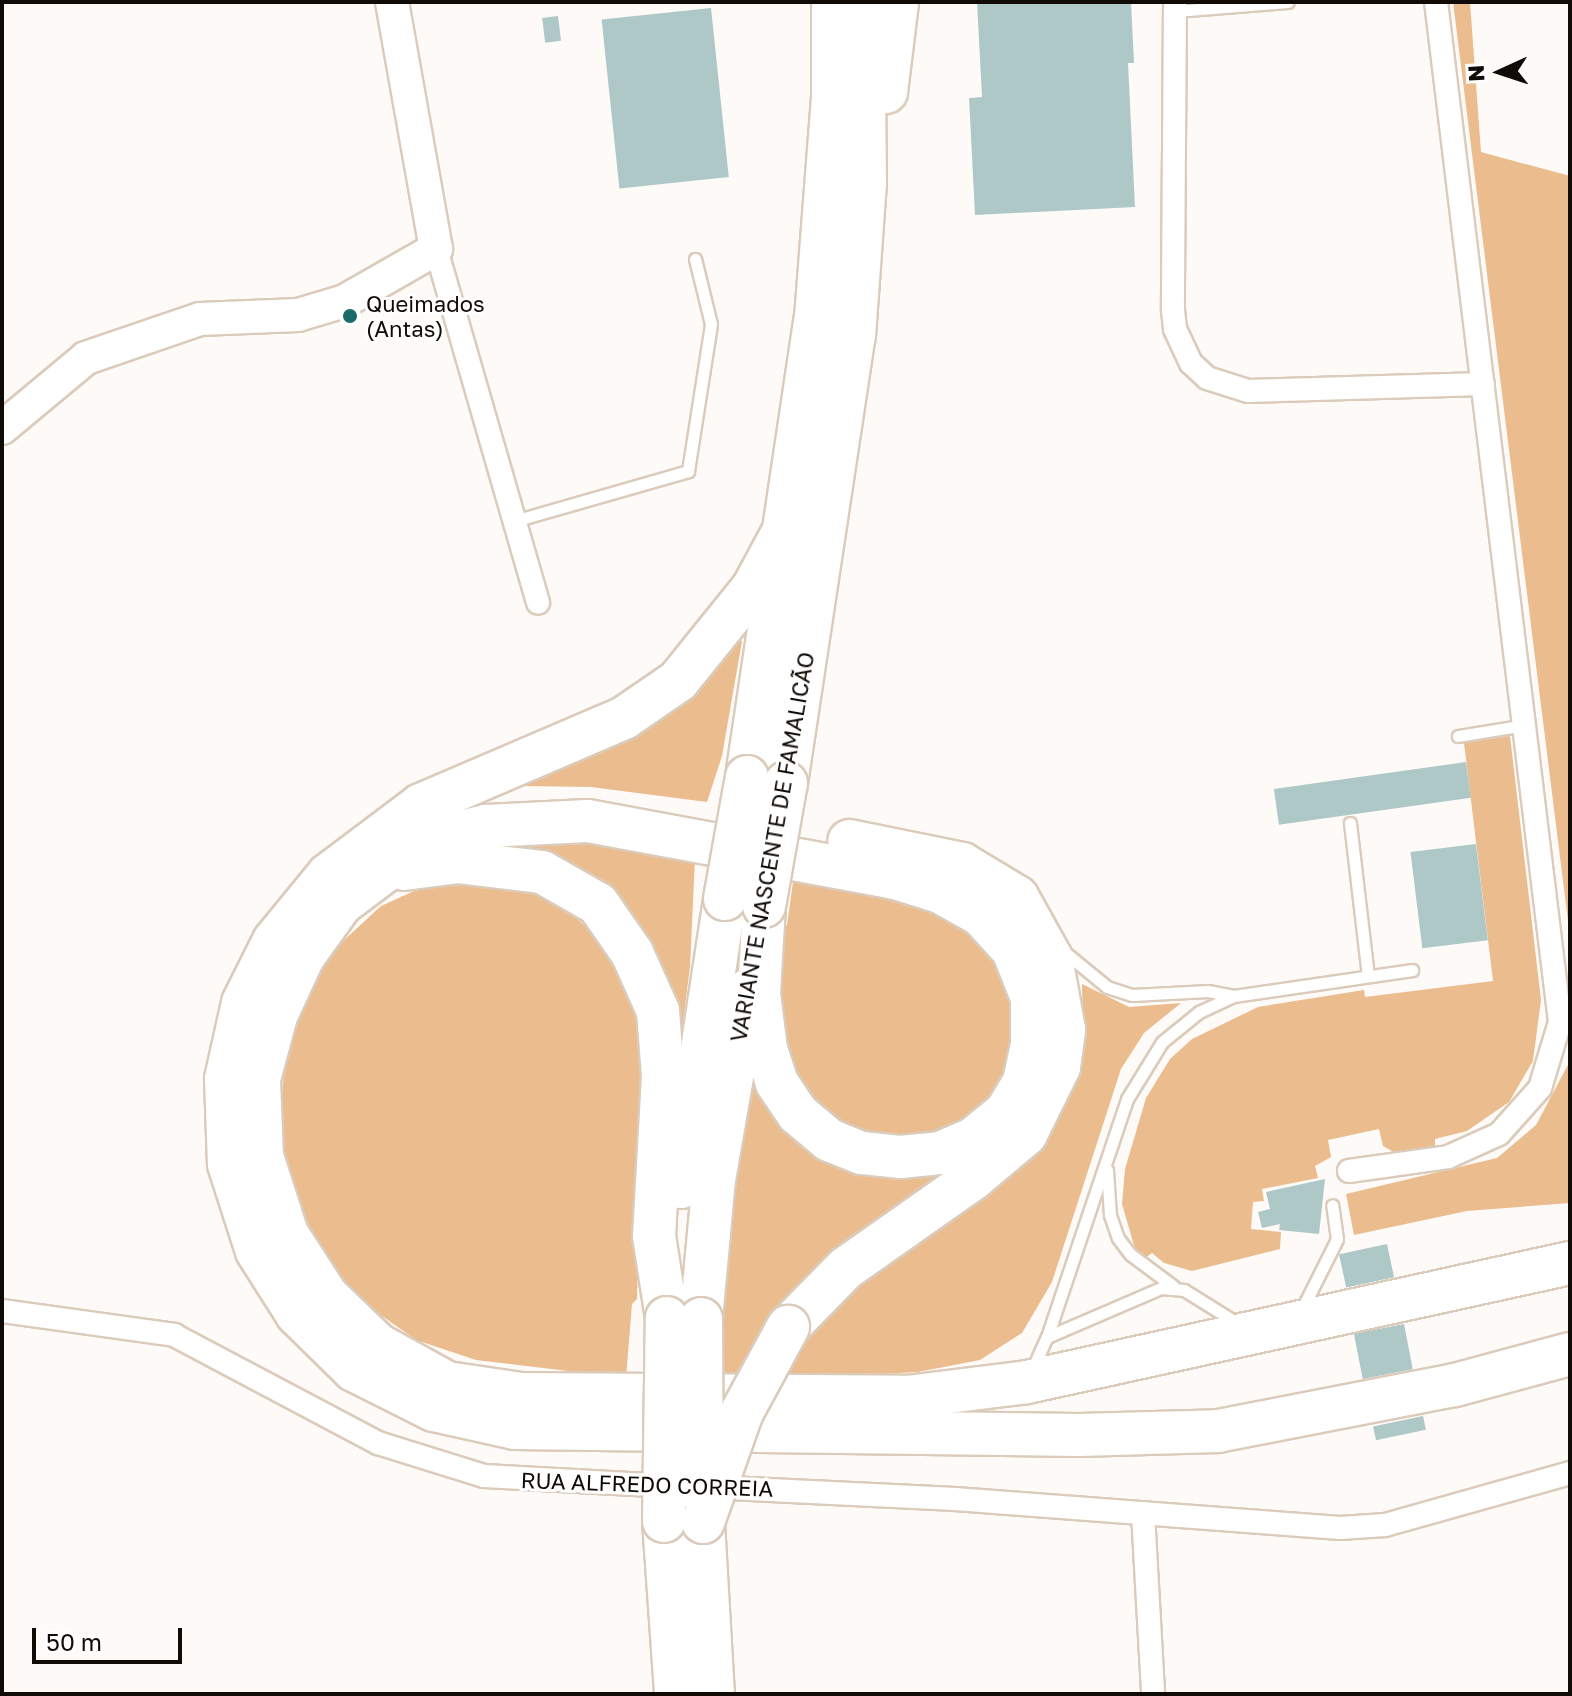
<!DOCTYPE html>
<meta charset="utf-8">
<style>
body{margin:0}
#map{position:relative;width:1572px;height:1696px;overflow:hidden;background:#fefaf7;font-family:"Golos Text",sans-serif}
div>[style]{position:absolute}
.green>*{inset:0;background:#ebbd8e}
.building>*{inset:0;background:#adc8c7;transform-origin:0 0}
.roads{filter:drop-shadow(2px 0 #dbcbba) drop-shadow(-2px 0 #dbcbba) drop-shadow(0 2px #dbcbba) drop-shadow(0 -2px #dbcbba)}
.lane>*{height:11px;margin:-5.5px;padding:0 5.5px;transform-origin:5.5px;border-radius:5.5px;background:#fff}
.street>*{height:22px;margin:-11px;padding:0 11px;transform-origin:11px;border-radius:11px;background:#fff}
.secondary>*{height:32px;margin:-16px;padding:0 16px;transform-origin:16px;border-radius:16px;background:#fff}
.highway>*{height:42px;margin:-21px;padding:0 21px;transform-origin:21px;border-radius:21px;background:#fff}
.bridges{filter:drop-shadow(2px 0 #dbcbba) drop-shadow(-2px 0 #dbcbba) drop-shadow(0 2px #dbcbba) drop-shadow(0 -2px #dbcbba)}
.highway-bridge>*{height:42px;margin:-21px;padding:0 21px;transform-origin:21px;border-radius:21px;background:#fff}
.dots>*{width:22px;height:22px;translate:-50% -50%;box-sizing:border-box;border:4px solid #fff;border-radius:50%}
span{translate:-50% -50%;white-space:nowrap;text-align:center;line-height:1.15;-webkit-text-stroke:6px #fff;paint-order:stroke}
.poi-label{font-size:22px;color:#100b06}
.left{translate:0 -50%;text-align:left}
.street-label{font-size:22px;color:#100b06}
.frame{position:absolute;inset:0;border:4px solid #100b06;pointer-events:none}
.north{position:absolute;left:1460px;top:32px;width:80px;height:80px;-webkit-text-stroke:6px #fff;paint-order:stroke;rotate:267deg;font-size:22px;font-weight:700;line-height:32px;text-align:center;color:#100b06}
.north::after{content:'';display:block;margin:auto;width:28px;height:36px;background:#100b06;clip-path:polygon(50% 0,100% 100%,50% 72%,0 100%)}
.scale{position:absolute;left:32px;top:1628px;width:150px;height:36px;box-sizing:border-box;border:4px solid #100b06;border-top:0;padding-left:10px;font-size:24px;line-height:28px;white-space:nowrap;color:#100b06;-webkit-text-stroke:6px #fff;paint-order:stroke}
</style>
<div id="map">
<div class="green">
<div style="clip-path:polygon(1453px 2px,1470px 2px,1481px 152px,1570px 176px,1570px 937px)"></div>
<div style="clip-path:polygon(733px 641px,742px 641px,722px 756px,707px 802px,591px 787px,521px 786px)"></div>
<div style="clip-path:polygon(1510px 736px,1541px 1000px,1533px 1061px,1509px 1102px,1467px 1131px,1435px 1139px,1435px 1146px,1397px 1154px,1383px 1146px,1379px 1129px,1328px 1140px,1331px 1157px,1315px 1166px,1318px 1178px,1262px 1189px,1264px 1201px,1253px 1202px,1251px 1229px,1281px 1232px,1280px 1249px,1192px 1271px,1164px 1263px,1152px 1253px,1145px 1258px,1135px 1249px,1122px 1204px,1125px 1169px,1146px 1098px,1170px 1059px,1192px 1039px,1258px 1007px,1364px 990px,1365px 997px,1493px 981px,1464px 743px)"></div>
<div style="clip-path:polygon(572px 838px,695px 859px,690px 967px,668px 1139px,641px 941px,468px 844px)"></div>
<div style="clip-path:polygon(794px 875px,935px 907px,971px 929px,1003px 963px,1013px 993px,1012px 1058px,998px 1090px,968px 1121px,935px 1138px,858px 1136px,824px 1115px,786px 1063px,777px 1016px,782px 927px,787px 925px)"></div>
<div style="clip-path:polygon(474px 880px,516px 883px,556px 899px,599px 939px,626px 977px,639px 1022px,643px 1087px,637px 1299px,632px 1304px,626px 1378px,476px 1360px,416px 1340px,361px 1301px,326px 1259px,293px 1192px,280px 1130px,285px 1056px,313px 983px,342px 942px,381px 906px,425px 886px)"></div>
<div style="clip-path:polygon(1082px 984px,1129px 1007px,1181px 1003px,1144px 1033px,1121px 1069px,1052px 1282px,1022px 1333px,980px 1360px,918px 1372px,779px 1379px,782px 1364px,1083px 1039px)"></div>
<div style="clip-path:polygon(748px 1058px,781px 1115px,960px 1164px,800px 1291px,763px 1328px,730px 1383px,717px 1381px)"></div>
<div style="clip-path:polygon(1570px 1061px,1570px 1203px,1467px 1211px,1354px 1235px,1346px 1194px,1497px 1158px,1536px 1125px)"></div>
</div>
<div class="building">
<div style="clip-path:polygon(977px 2px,1131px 2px,1134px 63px,1128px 63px,1135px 207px,975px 215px,969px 98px,982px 97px)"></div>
<div style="left:711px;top:8px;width:170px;height:110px;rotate:84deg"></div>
<div style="left:558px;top:16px;width:25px;height:16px;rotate:83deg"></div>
<div style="left:1466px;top:762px;width:36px;height:194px;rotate:82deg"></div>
<div style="left:1476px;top:844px;width:97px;height:66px;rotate:83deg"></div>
<div style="clip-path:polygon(1325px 1179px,1319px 1234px,1279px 1230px,1280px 1224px,1262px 1228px,1258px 1212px,1270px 1209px,1266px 1192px)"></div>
<div style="left:1387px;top:1244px;width:34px;height:49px;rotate:78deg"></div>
<div style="left:1404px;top:1324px;width:46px;height:51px;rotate:79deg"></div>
<div style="left:1423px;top:1416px;width:14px;height:51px;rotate:78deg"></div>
</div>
<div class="roads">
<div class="lane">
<div style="left:1175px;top:11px;width:113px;rotate:-4.6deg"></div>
<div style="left:514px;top:521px;width:181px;rotate:-16deg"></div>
<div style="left:688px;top:471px;width:149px;rotate:-81.1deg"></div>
<div style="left:711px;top:324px;width:67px;rotate:-103.8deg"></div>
<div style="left:1458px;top:736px;width:68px;rotate:-9.3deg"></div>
<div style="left:1350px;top:823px;width:154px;rotate:83.3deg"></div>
<div style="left:1062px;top:950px;width:58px;rotate:39.4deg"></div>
<div style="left:1107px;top:987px;width:26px;rotate:18deg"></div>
<div style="left:1132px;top:995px;width:76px;rotate:-3deg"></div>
<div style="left:1208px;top:991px;width:26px;rotate:11deg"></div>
<div style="left:1107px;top:1170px;width:45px;rotate:86.2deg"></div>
<div style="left:1110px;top:1215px;width:24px;rotate:71deg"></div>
<div style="left:1118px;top:1238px;width:20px;rotate:53deg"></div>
<div style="left:1130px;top:1254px;width:54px;rotate:36.7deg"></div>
<div style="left:1301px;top:1311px;width:80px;rotate:-63.4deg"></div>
<div style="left:1337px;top:1239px;width:34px;rotate:-98deg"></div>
<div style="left:1047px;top:1337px;width:251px;rotate:-71.4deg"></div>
<div style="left:1127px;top:1099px;width:67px;rotate:-58.4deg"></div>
<div style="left:1162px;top:1042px;width:48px;rotate:-39deg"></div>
<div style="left:1199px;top:1012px;width:38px;rotate:-25deg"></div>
<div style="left:1234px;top:996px;width:180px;rotate:-8.3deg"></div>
<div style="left:1032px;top:1370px;width:36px;rotate:-66deg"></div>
<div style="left:1047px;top:1337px;width:124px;rotate:-23.3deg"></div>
<div style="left:1161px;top:1288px;width:23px;rotate:5deg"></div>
<div style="left:1184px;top:1290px;width:62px;rotate:31.9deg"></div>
</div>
<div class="street">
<div style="left:1175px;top:2px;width:308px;rotate:90.4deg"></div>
<div style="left:1173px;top:310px;width:19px;rotate:84deg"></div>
<div style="left:1175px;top:329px;width:38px;rotate:65deg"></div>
<div style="left:1191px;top:363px;width:22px;rotate:43deg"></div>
<div style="left:1207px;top:378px;width:43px;rotate:17.6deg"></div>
<div style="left:1248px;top:391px;width:235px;rotate:-1.7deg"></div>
<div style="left:436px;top:249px;width:368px;rotate:73.9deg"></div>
<div style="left:1349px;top:1171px;width:100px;rotate:-8deg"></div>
<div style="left:1448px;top:1157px;width:56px;rotate:-24.3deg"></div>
<div style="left:1499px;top:1134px;width:62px;rotate:-48.3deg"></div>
<div style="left:1540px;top:1088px;width:69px;rotate:-73.1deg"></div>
<div style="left:1560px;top:1022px;width:1028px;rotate:-96.93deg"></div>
<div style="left:2px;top:1311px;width:174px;rotate:7.9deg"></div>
<div style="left:174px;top:1335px;width:231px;rotate:27.9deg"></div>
<div style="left:378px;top:1443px;width:111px;rotate:17.3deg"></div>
<div style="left:484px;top:1476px;width:187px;rotate:3.1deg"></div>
<div style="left:709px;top:1487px;width:246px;rotate:2.8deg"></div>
<div style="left:955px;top:1499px;width:386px;rotate:4.3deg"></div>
<div style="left:1340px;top:1528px;width:45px;rotate:-3.8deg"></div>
<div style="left:1385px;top:1525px;width:192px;rotate:-15.7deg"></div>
<div style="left:1143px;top:1513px;width:181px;rotate:86.8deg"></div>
</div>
<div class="secondary">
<div style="left:2px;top:428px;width:109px;rotate:-39.8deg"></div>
<div style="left:86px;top:358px;width:120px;rotate:-18.9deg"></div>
<div style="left:200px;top:319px;width:98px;rotate:-2.3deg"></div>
<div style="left:298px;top:315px;width:49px;rotate:-16.6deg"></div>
<div style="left:345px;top:301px;width:105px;rotate:-29.7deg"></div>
<div style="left:436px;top:249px;width:251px;rotate:-100.1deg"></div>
</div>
<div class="highway">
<div style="left:886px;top:92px;width:91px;rotate:-83deg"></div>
<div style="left:788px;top:523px;width:74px;rotate:118.3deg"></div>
<div style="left:753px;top:588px;width:119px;rotate:128.9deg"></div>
<div style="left:678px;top:681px;width:65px;rotate:145.6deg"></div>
<div style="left:624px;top:718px;width:221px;rotate:156.8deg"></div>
<div style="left:421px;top:805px;width:116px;rotate:143deg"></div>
<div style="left:328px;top:875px;width:85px;rotate:129.3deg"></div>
<div style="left:274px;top:941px;width:69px;rotate:116.6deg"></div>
<div style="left:243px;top:1003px;width:78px;rotate:102.6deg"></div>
<div style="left:226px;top:1079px;width:85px;rotate:88deg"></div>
<div style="left:229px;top:1164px;width:91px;rotate:72.2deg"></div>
<div style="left:257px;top:1251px;width:75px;rotate:57.6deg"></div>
<div style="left:297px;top:1314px;width:80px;rotate:44.5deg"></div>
<div style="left:354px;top:1370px;width:89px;rotate:26.6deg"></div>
<div style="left:434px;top:1410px;width:83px;rotate:12.5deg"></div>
<div style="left:515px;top:1428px;width:564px;rotate:0.71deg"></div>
<div style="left:1079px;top:1435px;width:139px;rotate:-1.6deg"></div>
<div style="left:1218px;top:1431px;width:241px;rotate:-11deg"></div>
<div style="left:1455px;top:1385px;width:119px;rotate:-15.1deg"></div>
<div style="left:747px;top:777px;width:464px;rotate:-81.5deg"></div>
<div style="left:816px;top:318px;width:221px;rotate:-85.6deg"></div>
<div style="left:833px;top:98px;width:96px;rotate:-90deg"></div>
<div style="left:786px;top:783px;width:452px;rotate:-81.4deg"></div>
<div style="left:854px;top:336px;width:153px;rotate:-85.9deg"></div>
<div style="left:865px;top:183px;width:181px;rotate:-90.6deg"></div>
<div style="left:404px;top:869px;width:53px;rotate:-7.5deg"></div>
<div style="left:457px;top:862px;width:86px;rotate:6.7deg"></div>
<div style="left:542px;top:872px;width:64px;rotate:29.7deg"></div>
<div style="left:598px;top:904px;width:60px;rotate:55.2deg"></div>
<div style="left:632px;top:953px;width:64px;rotate:65.9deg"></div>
<div style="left:658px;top:1011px;width:65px;rotate:85.6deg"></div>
<div style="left:663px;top:1076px;width:160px;rotate:93.2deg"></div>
<div style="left:654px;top:1236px;width:83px;rotate:81deg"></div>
<div style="left:764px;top:906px;width:88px;rotate:93.3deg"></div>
<div style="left:759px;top:994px;width:55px;rotate:82.7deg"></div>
<div style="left:766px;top:1049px;width:36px;rotate:72deg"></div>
<div style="left:777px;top:1083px;width:37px;rotate:56deg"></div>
<div style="left:798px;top:1114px;width:40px;rotate:40deg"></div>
<div style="left:829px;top:1140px;width:35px;rotate:22deg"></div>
<div style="left:862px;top:1153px;width:38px;rotate:6deg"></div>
<div style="left:900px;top:1157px;width:40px;rotate:-5.7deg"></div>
<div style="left:940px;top:1153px;width:36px;rotate:-23deg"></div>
<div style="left:973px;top:1139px;width:43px;rotate:-39.3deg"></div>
<div style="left:1006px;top:1112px;width:35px;rotate:-59deg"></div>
<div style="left:1024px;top:1082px;width:40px;rotate:-78deg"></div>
<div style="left:1032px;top:1043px;width:45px;rotate:-90deg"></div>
<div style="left:1032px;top:998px;width:52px;rotate:-111.6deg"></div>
<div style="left:1013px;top:950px;width:47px;rotate:-132.4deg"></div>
<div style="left:981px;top:915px;width:47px;rotate:-150.7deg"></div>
<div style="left:940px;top:892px;width:47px;rotate:-162.7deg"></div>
<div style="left:895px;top:878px;width:313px;rotate:-169.5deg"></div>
<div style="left:587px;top:821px;width:101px;rotate:177.2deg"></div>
<div style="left:486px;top:826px;width:41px;rotate:166deg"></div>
<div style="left:446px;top:836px;width:46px;rotate:154deg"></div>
<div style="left:405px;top:856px;width:80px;rotate:143.1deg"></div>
<div style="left:341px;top:904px;width:65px;rotate:125.6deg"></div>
<div style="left:303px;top:957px;width:65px;rotate:114.6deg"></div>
<div style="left:276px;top:1016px;width:65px;rotate:105.1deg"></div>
<div style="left:259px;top:1079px;width:77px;rotate:87.8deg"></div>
<div style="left:262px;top:1156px;width:82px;rotate:72.2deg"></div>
<div style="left:287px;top:1234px;width:74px;rotate:57.2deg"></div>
<div style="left:327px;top:1296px;width:71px;rotate:43.9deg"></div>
<div style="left:378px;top:1345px;width:79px;rotate:28.8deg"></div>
<div style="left:447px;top:1383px;width:75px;rotate:8.5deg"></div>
<div style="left:521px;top:1394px;width:386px;rotate:0.4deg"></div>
<div style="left:907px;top:1397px;width:121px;rotate:-7.1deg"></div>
<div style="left:1027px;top:1382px;width:556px;rotate:-12.36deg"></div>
<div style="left:681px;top:1187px;width:291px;rotate:-81.3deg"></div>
<div style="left:701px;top:1319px;width:140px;rotate:-84.7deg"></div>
<div style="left:714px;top:1180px;width:192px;rotate:-80.1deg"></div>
<div style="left:788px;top:1327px;width:83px;rotate:-45.5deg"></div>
<div style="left:846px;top:1268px;width:156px;rotate:-35.1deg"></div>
<div style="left:974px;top:1178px;width:68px;rotate:-40.2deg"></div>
<div style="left:1026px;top:1134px;width:75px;rotate:-63.8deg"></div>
<div style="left:1059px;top:1067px;width:37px;rotate:-82deg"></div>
<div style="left:1064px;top:1030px;width:73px;rotate:-100.2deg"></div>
<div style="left:1051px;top:958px;width:70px;rotate:-119.1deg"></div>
<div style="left:1017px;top:897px;width:64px;rotate:-149deg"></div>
<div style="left:962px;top:864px;width:115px;rotate:-168.5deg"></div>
<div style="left:664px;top:1521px;width:173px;rotate:86deg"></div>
<div style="left:703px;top:1522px;width:172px;rotate:86.7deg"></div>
</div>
</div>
<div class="bridges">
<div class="highway-bridge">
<div style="left:725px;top:899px;width:124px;rotate:-79.8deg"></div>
<div style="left:764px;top:906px;width:125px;rotate:-79.9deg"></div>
<div style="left:701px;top:1319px;width:174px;rotate:89.7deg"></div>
<div style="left:664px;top:1521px;width:203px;rotate:-89.2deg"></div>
<div style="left:703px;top:1522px;width:117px;rotate:-70.5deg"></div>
<div style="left:742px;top:1412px;width:97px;rotate:-61.6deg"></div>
</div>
</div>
<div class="dots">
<div style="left:350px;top:316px;background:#1c6969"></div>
</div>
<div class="poi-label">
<span class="left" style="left:366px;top:316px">Queimados<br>(Antas)</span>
</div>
<div class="street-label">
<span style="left:772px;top:847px;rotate:-80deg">VARIANTE NASCENTE DE FAMALICÃO</span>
<span style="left:647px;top:1484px;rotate:2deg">RUA ALFREDO CORREIA</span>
</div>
<div class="frame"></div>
<div class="north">N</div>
<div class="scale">50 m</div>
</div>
